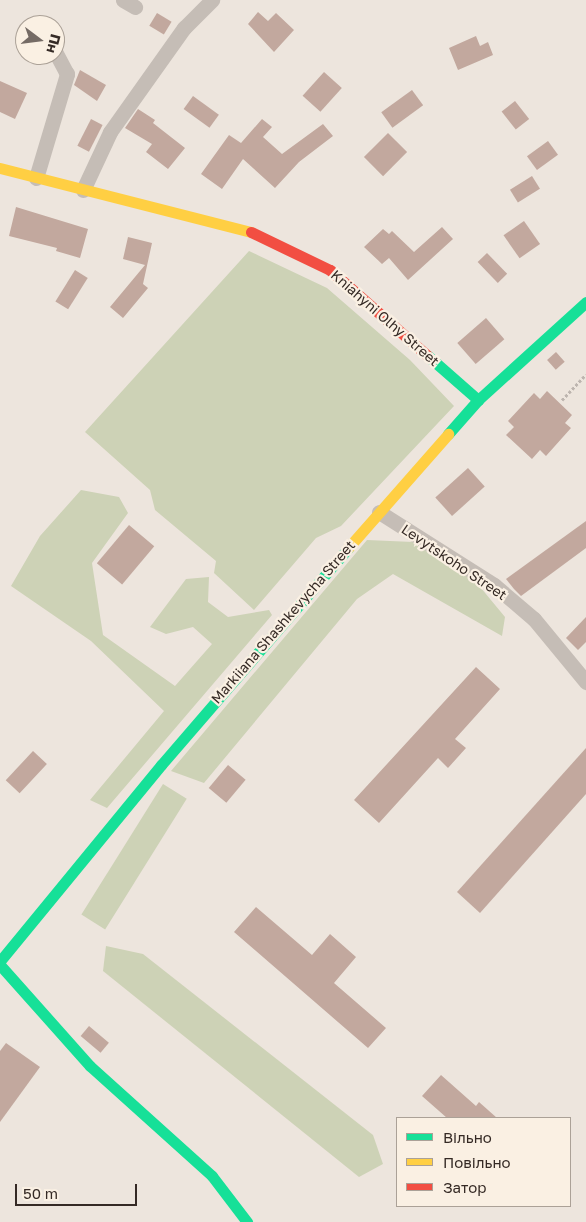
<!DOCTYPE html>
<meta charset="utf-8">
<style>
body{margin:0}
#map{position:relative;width:586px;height:1222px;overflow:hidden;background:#ede5dd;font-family:"Golos Text",sans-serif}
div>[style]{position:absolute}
.green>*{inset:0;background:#cdd2b6;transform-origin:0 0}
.building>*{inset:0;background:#c2a89e;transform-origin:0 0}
.path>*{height:3px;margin-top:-1.5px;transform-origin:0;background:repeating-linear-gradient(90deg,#bdb5af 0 2.5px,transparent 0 5px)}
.street>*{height:15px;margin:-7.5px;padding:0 7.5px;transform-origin:7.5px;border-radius:7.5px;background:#c5bdb6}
.fast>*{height:11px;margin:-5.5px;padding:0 5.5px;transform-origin:5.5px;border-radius:5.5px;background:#16e098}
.slow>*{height:11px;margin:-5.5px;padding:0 5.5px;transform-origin:5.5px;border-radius:5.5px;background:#ffcf43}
.jam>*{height:11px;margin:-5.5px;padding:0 5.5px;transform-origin:5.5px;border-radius:5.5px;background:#f24e42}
span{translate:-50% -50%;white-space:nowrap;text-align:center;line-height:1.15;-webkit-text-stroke:4.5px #faf0e3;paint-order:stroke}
.street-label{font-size:14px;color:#352a25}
.legend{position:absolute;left:396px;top:1117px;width:175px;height:90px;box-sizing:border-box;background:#faf0e3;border:1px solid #aba197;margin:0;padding:6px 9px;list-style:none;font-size:15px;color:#352a25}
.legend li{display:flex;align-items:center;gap:10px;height:25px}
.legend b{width:25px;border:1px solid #aba197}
.north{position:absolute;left:15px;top:15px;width:50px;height:50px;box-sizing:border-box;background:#faf0e3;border:1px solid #aba197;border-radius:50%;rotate:105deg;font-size:14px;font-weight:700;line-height:20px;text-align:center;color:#352a25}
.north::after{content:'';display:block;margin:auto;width:18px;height:22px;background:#756b65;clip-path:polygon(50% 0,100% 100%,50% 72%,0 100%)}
.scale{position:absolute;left:15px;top:1184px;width:122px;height:22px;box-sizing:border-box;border:2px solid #352a25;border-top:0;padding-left:6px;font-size:15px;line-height:18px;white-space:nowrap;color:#352a25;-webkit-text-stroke:4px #faf0e3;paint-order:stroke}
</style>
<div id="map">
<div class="green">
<div style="clip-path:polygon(249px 251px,327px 288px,410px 360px,454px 406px,341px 526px,316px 538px,254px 610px,214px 573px,216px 561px,155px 510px,150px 490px,85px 432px)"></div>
<div style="clip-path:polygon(81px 490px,119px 497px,128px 513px,92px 563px,103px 635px,175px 686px,212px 644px,193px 627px,166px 634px,150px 627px,186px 579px,209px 577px,208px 602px,228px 617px,269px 610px,272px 615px,107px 808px,90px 800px,164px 711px,91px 641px,11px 586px,40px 536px)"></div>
<div style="clip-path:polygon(367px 540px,413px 542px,476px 582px,505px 617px,502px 636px,393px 574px,357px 599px,204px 783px,171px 771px)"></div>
<div style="left:163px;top:784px;width:28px;height:154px;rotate:32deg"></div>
<div style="clip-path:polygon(106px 946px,143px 954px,373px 1135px,383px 1164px,359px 1177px,103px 971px)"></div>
</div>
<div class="building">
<div style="clip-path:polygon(258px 12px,268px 21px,276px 13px,294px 30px,274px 52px,248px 24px)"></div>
<div style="left:157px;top:13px;width:17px;height:15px;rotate:31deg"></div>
<div style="clip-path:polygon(476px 36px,480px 46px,488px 42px,493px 55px,458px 70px,449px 48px)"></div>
<div style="clip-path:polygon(80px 70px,106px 85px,97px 101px,74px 85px)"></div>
<div style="left:324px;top:72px;width:24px;height:32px;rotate:42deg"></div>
<div style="clip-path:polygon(0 81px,27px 93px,15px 119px,0 112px)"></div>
<div style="left:412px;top:90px;width:19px;height:38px;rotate:54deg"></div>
<div style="left:193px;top:96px;width:32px;height:16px;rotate:36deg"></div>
<div style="left:515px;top:101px;width:23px;height:17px;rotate:52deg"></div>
<div style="clip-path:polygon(138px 109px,155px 120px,153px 123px,185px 148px,168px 169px,146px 152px,152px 144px,125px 128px)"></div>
<div style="left:91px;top:119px;width:13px;height:30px;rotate:27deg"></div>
<div style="clip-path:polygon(262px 119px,272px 127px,263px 137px,282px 154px,323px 124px,333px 136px,299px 162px,275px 188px,243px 159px,222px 189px,201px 174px,229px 135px,241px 143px)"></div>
<div style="left:388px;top:133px;width:27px;height:34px;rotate:45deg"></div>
<div style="left:548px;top:141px;width:17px;height:26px;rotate:54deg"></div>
<div style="left:532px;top:176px;width:15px;height:26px;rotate:58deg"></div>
<div style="clip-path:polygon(16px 207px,88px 229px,80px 258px,56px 251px,57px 248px,9px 236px)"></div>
<div style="left:524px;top:221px;width:28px;height:25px;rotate:55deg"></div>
<div style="clip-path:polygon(442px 227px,453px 239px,408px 280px,389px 258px,382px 264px,364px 247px,383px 229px,389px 234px,392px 231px,414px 252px)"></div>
<div style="clip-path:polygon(128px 237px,152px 243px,143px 284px,148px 288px,123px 318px,110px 307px,145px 265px,123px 259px)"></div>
<div style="left:487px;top:253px;width:29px;height:13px;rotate:46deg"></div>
<div style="left:75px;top:270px;width:15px;height:37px;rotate:32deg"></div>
<div style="left:486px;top:318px;width:28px;height:38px;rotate:49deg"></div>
<div style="left:556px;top:352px;width:13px;height:12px;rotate:48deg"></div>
<div style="clip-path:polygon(547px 391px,572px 415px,565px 423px,571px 428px,546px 456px,540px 450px,532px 459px,506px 435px,514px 427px,508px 421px,534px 393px,540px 399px)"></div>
<div style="left:468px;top:468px;width:25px;height:44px;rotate:48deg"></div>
<div style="clip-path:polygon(586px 521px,586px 548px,521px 596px,514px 589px,506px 579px)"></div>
<div style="left:129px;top:525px;width:33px;height:50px;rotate:40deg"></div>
<div style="clip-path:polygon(586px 617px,586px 642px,578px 650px,566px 638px)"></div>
<div style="clip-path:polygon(476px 667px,500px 689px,455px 739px,466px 748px,448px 768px,438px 758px,379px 823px,354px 800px)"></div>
<div style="clip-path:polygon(586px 748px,586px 794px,480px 913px,457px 892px)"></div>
<div style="left:33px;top:751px;width:19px;height:40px;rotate:43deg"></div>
<div style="left:228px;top:765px;width:23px;height:30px;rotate:40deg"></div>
<div style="clip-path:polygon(256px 907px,312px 955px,330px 934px,356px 957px,334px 983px,386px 1028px,368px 1048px,234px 932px)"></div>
<div style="left:89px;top:1026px;width:26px;height:13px;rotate:40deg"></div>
<div style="clip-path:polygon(6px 1043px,40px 1067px,0 1122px,0 1051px)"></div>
<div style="clip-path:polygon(441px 1075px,476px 1106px,479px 1102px,497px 1118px,447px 1118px,422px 1096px)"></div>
</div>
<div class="path">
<div style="left:562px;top:400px;width:35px;rotate:-47deg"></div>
</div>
<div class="street">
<div style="left:123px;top:0;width:14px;rotate:30deg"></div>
<div style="left:36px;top:178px;width:109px;rotate:-73.4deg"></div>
<div style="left:67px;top:74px;width:26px;rotate:-118deg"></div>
<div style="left:83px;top:190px;width:64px;rotate:-65deg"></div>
<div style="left:110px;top:132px;width:128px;rotate:-54.6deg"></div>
<div style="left:184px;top:28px;width:40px;rotate:-45deg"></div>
<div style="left:379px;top:512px;width:136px;rotate:32.4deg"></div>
<div style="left:494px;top:585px;width:52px;rotate:40.4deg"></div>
<div style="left:534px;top:619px;width:82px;rotate:50.5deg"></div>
</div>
<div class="fast">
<div style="left:428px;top:356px;width:67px;rotate:41.3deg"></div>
<div style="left:448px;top:434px;width:45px;rotate:-48.6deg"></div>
<div style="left:478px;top:400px;width:146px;rotate:-42.2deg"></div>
<div style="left:0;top:961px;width:254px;rotate:-50.6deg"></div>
<div style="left:161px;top:765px;width:286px;rotate:-49.2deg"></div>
<div style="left:0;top:965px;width:135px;rotate:48.3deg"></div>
<div style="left:90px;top:1066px;width:164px;rotate:42deg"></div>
<div style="left:212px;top:1176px;width:58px;rotate:52.7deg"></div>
</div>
<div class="slow">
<div style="left:0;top:168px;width:259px;rotate:14.3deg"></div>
<div style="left:348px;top:548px;width:152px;rotate:-48.7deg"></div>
</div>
<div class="jam">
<div style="left:251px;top:232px;width:88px;rotate:25.7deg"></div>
<div style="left:330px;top:270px;width:130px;rotate:41.3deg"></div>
</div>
<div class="street-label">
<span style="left:385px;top:318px;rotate:41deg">Kniahyni Olhy Street</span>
<span style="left:454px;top:562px;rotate:34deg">Levytskoho Street</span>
<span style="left:283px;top:622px;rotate:-49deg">Markiiana Shashkevycha Street</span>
</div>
<ul class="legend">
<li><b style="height:6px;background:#16e098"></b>Вільно</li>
<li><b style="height:6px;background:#ffcf43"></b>Повільно</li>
<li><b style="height:6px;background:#f24e42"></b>Затор</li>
</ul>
<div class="north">Пн</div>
<div class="scale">50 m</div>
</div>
